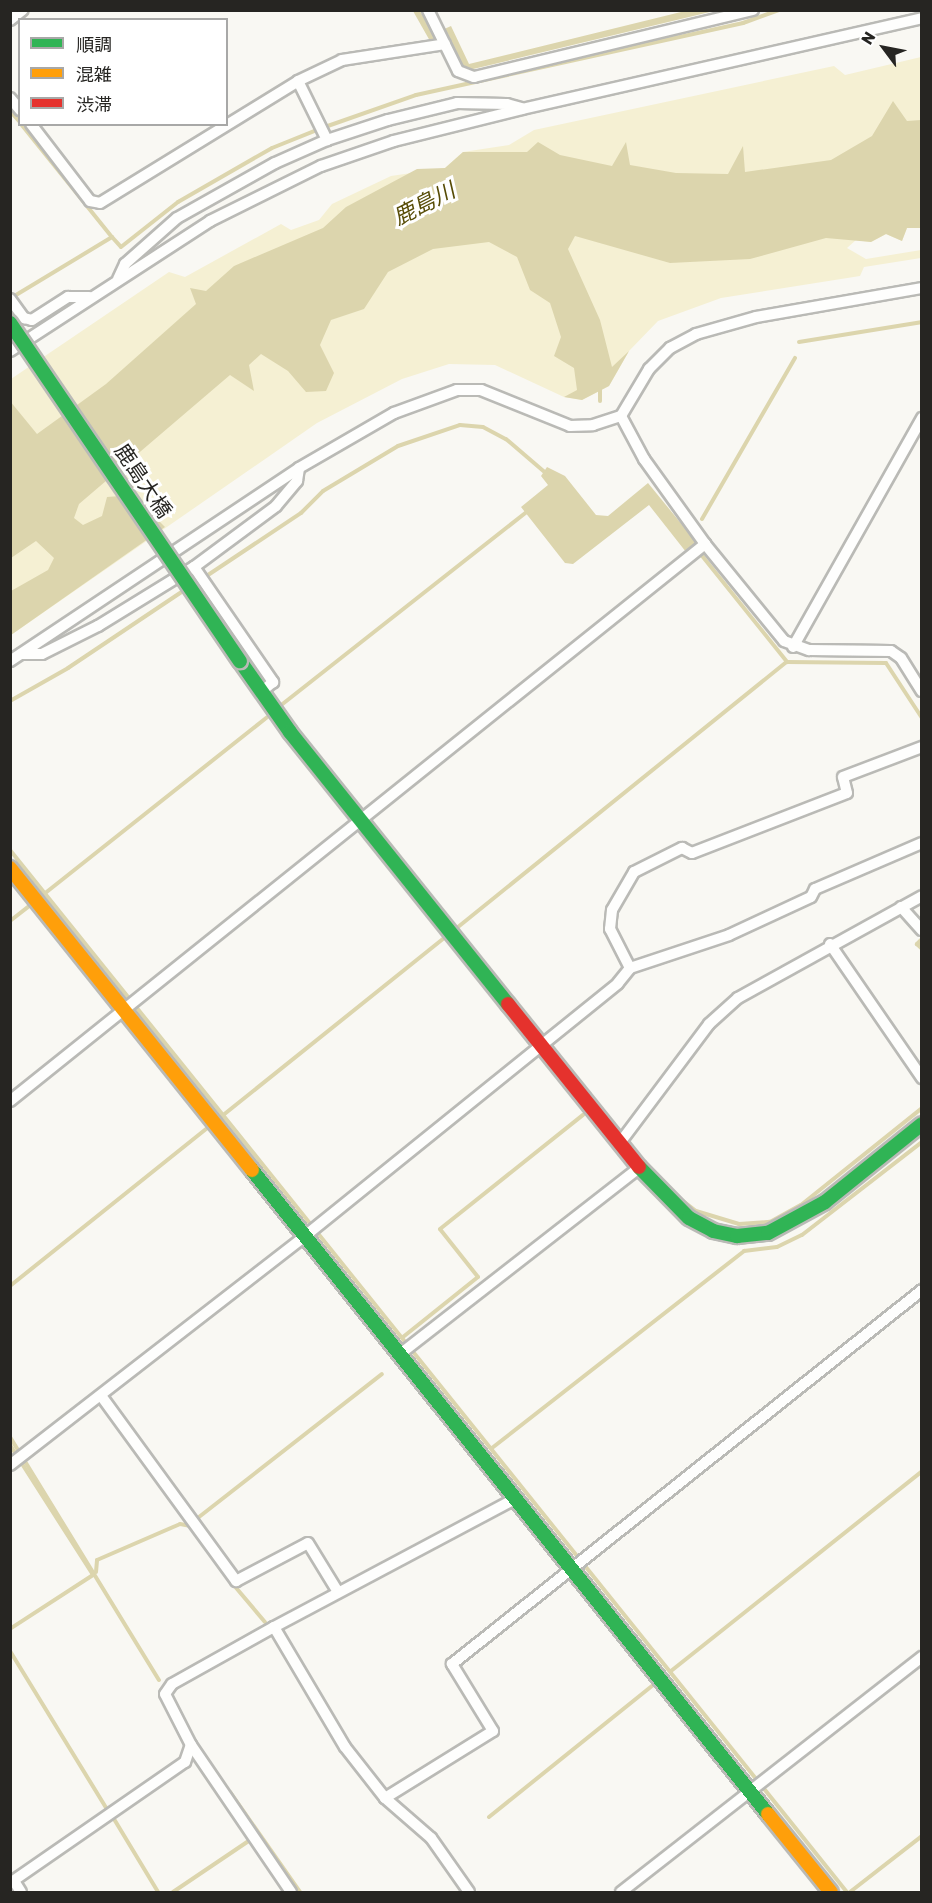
<!DOCTYPE html>
<meta charset="utf-8">
<style>
body{margin:0}
#map{position:relative;width:932px;height:1903px;overflow:hidden;background:#f9f8f3;font-family:Rubik,"Noto Sans JP",sans-serif}
div>[style]{position:absolute}
.green>*{inset:0;background:#f5f0d3}
.water>*{inset:0;background:#dcd5ad}
.stream>*{height:4px;margin:-2px;padding:0 2px;transform-origin:2px;border-radius:2px;background:#dcd5ad}
.roads{filter:drop-shadow(2px 0 #babab6) drop-shadow(-2px 0 #babab6) drop-shadow(0 2px #babab6) drop-shadow(0 -2px #babab6)}
.street>*{height:10px;margin:-5px;padding:0 5px;transform-origin:5px;border-radius:5px;background:#fefefd}
.fast>*{height:14px;margin:-7px;padding:0 7px;transform-origin:7px;border-radius:7px;background:#30b455}
.slow>*{height:14px;margin:-7px;padding:0 7px;transform-origin:7px;border-radius:7px;background:#ff9f0a}
.jam>*{height:14px;margin:-7px;padding:0 7px;transform-origin:7px;border-radius:7px;background:#e5322d}
.bridges{filter:drop-shadow(2px 0 #babab6) drop-shadow(-2px 0 #babab6) drop-shadow(0 2px #babab6) drop-shadow(0 -2px #babab6)}
.fast-bridge>*{height:14px;margin:-7px;padding:0 7px;transform-origin:7px;border-radius:7px;background:#30b455}
span{translate:-50% -50%;white-space:nowrap;text-align:center;line-height:1.15;-webkit-text-stroke:6px #fff;paint-order:stroke}
.street-label{font-size:21px;color:#262522}
.water-label{font-size:22px;color:#574c06;font-style:italic}
.frame{position:absolute;inset:0;border:12px solid #262522;pointer-events:none}
.legend{position:absolute;left:18px;top:18px;width:210px;height:108px;box-sizing:border-box;background:#fff;border:2px solid #a8a8a7;margin:0;padding:8px 10px;list-style:none;font-size:18px;color:#262522}
.legend li{display:flex;align-items:center;gap:12px;height:30px}
.legend b{width:30px;border:2px solid #a8a8a7}
.north{position:absolute;left:854px;top:18px;width:60px;height:60px;-webkit-text-stroke:4px #fff;paint-order:stroke;rotate:302deg;font-size:16px;font-weight:700;line-height:24px;text-align:center;color:#262522}
.north::after{content:'';display:block;margin:auto;width:21px;height:27px;background:#262522;clip-path:polygon(50% 0,100% 100%,50% 72%,0 100%)}
</style>
<div id="map">
<div class="green">
<div style="clip-path:polygon(921px 57px,921px 174px,829px 190px,489px 160px,11px 476px,11px 379px,169px 272px,185px 277px,281px 224px,291px 230px,319px 220px,332px 204px,391px 176px,445px 168px,463px 152px,509px 145px,534px 130px,834px 66px,845px 75px)"></div>
<div style="clip-path:polygon(921px 209px,921px 228px,907px 228px,902px 241px,886px 234px,871px 242px,856px 240px,847px 248px,866px 259px,921px 250px,921px 258px,864px 267px,860px 276px,721px 298px,658px 321px,629px 351px,609px 386px,582px 400px,564px 397px,495px 365px,449px 364px,402px 379px,317px 423px,11px 635px,11px 519px,378px 242px)"></div>
</div>
<div class="water">
<div style="clip-path:polygon(413px 11px,420px 11px,433px 34px,451px 26px,469px 64px,685px 11px,714px 11px,469px 70px,463px 68px,448px 34px,430px 41px)"></div>
<div style="clip-path:polygon(893px 101px,907px 121px,921px 120px,921px 228px,907px 228px,902px 241px,886px 234px,871px 242px,826px 238px,750px 259px,670px 263px,575px 236px,568px 249px,600px 320px,612px 367px,629px 351px,609px 386px,582px 400px,564px 397px,577px 390px,574px 368px,554px 356px,561px 337px,550px 303px,530px 290px,517px 257px,489px 242px,433px 249px,388px 272px,364px 309px,331px 320px,320px 345px,334px 373px,326px 391px,306px 392px,288px 371px,261px 354px,249px 365px,254px 391px,230px 375px,79px 504px,74px 518px,83px 525px,102px 516px,107px 497px,133px 495px,165px 527px,11px 635px,11px 591px,48px 570px,54px 558px,36px 541px,11px 558px,10px 401px,37px 434px,106px 384px,196px 304px,190px 288px,206px 291px,234px 266px,323px 228px,346px 207px,417px 169px,445px 168px,463px 152px,527px 152px,538px 142px,560px 155px,612px 166px,626px 142px,630px 165px,676px 173px,728px 174px,743px 146px,745px 172px,831px 160px,872px 136px)"></div>
<div style="clip-path:polygon(547px 467px,565px 476px,596px 515px,608px 516px,648px 483px,697px 543px,686px 552px,649px 505px,573px 564px,565px 563px,521px 507px,548px 485px,541px 476px)"></div>
</div>
<div class="stream">
<div style="left:10px;top:111px;width:15px;rotate:48deg"></div>
<div style="left:21px;top:124px;width:145px;rotate:51.2deg"></div>
<div style="left:11px;top:298px;width:118px;rotate:-31.1deg"></div>
<div style="left:112px;top:237px;width:13px;rotate:48deg"></div>
<div style="left:121px;top:247px;width:73px;rotate:-38.3deg"></div>
<div style="left:178px;top:202px;width:108px;rotate:-29.9deg"></div>
<div style="left:272px;top:148px;width:54px;rotate:-21.8deg"></div>
<div style="left:322px;top:128px;width:100px;rotate:-19.3deg"></div>
<div style="left:416px;top:95px;width:335px;rotate:-12.4deg"></div>
<div style="left:743px;top:23px;width:38px;rotate:-20deg"></div>
<div style="left:799px;top:342px;width:125px;rotate:-9.2deg"></div>
<div style="left:600px;top:401px;width:11px;rotate:-90deg"></div>
<div style="left:702px;top:519px;width:186px;rotate:-60deg"></div>
<div style="left:699px;top:552px;width:141px;rotate:51.3deg"></div>
<div style="left:787px;top:662px;width:99px;rotate:0.6deg"></div>
<div style="left:886px;top:663px;width:66px;rotate:56.8deg"></div>
<div style="left:193px;top:585px;width:130px;rotate:-33.7deg"></div>
<div style="left:301px;top:513px;width:31px;rotate:-45deg"></div>
<div style="left:323px;top:491px;width:87px;rotate:-31deg"></div>
<div style="left:398px;top:446px;width:65px;rotate:-18.7deg"></div>
<div style="left:460px;top:425px;width:23px;rotate:5deg"></div>
<div style="left:483px;top:427px;width:26px;rotate:28deg"></div>
<div style="left:506px;top:439px;width:55px;rotate:40.6deg"></div>
<div style="left:10px;top:701px;width:67px;rotate:-29.6deg"></div>
<div style="left:68px;top:668px;width:142px;rotate:-33.8deg"></div>
<div style="left:280px;top:706px;width:317px;rotate:-38.2deg"></div>
<div style="left:10px;top:850px;width:1337px;rotate:51.23deg"></div>
<div style="left:39px;top:898px;width:291px;rotate:-38.4deg"></div>
<div style="left:10px;top:921px;width:29px;rotate:-38deg"></div>
<div style="left:458px;top:927px;width:422px;rotate:-38.9deg"></div>
<div style="left:921px;top:940px;width:6px;rotate:135deg"></div>
<div style="left:917px;top:944px;width:7px;rotate:45deg"></div>
<div style="left:217px;top:1120px;width:291px;rotate:-38.7deg"></div>
<div style="left:683px;top:1201px;width:16px;rotate:38deg"></div>
<div style="left:696px;top:1211px;width:45px;rotate:16.8deg"></div>
<div style="left:739px;top:1224px;width:31px;rotate:-4deg"></div>
<div style="left:770px;top:1222px;width:35px;rotate:-29deg"></div>
<div style="left:801px;top:1205px;width:155px;rotate:-38.7deg"></div>
<div style="left:10px;top:1286px;width:258px;rotate:-38.7deg"></div>
<div style="left:403px;top:1337px;width:96px;rotate:-38.7deg"></div>
<div style="left:478px;top:1277px;width:61px;rotate:-128.4deg"></div>
<div style="left:440px;top:1229px;width:183px;rotate:-38.6deg"></div>
<div style="left:10px;top:1437px;width:285px;rotate:58.5deg"></div>
<div style="left:10px;top:1445px;width:154px;rotate:57.4deg"></div>
<div style="left:93px;top:1575px;width:99px;rotate:147deg"></div>
<div style="left:492px;top:1448px;width:320px;rotate:-38deg"></div>
<div style="left:744px;top:1251px;width:33px;rotate:-7deg"></div>
<div style="left:777px;top:1247px;width:28px;rotate:-26deg"></div>
<div style="left:802px;top:1235px;width:152px;rotate:-37.8deg"></div>
<div style="left:199px;top:1517px;width:232px;rotate:-38deg"></div>
<div style="left:96px;top:1572px;width:12px;rotate:-85deg"></div>
<div style="left:97px;top:1560px;width:90px;rotate:-23.4deg"></div>
<div style="left:180px;top:1524px;width:11px;rotate:10deg"></div>
<div style="left:232px;top:1583px;width:51px;rotate:49.8deg"></div>
<div style="left:10px;top:1651px;width:185px;rotate:58.5deg"></div>
<div style="left:671px;top:1671px;width:321px;rotate:-38.5deg"></div>
<div style="left:230px;top:1792px;width:122px;rotate:55deg"></div>
<div style="left:489px;top:1817px;width:211px;rotate:-38.8deg"></div>
<div style="left:114px;top:1819px;width:85px;rotate:58.9deg"></div>
<div style="left:173px;top:1892px;width:97px;rotate:-34deg"></div>
<div style="left:850px;top:1892px;width:91px;rotate:-37.9deg"></div>
</div>
<div class="roads">
<div class="street">
<div style="left:428px;top:10px;width:68px;rotate:63.8deg"></div>
<div style="left:458px;top:71px;width:17px;rotate:21deg"></div>
<div style="left:474px;top:77px;width:287px;rotate:-13.5deg"></div>
<div style="left:10px;top:20px;width:16px;rotate:-38deg"></div>
<div style="left:298px;top:81px;width:66px;rotate:63.8deg"></div>
<div style="left:10px;top:98px;width:16px;rotate:50deg"></div>
<div style="left:31px;top:124px;width:97px;rotate:52.5deg"></div>
<div style="left:90px;top:201px;width:10px;rotate:11deg"></div>
<div style="left:100px;top:203px;width:233px;rotate:-31.6deg"></div>
<div style="left:298px;top:81px;width:49px;rotate:-25.5deg"></div>
<div style="left:342px;top:60px;width:104px;rotate:-8.8deg"></div>
<div style="left:118px;top:279px;width:17px;rotate:-65deg"></div>
<div style="left:125px;top:264px;width:69px;rotate:-41.5deg"></div>
<div style="left:177px;top:218px;width:112px;rotate:-29.3deg"></div>
<div style="left:275px;top:163px;width:57px;rotate:-23.9deg"></div>
<div style="left:327px;top:140px;width:64px;rotate:-18.2deg"></div>
<div style="left:388px;top:120px;width:71px;rotate:-13.8deg"></div>
<div style="left:457px;top:103px;width:50px;rotate:1.1deg"></div>
<div style="left:507px;top:104px;width:15px;rotate:16deg"></div>
<div style="left:10px;top:299px;width:24px;rotate:54deg"></div>
<div style="left:24px;top:318px;width:8px;rotate:14deg"></div>
<div style="left:32px;top:320px;width:43px;rotate:-32.6deg"></div>
<div style="left:68px;top:297px;width:21px"></div>
<div style="left:10px;top:351px;width:239px;rotate:-33deg"></div>
<div style="left:210px;top:221px;width:124px;rotate:-26.4deg"></div>
<div style="left:321px;top:166px;width:77px;rotate:-18.9deg"></div>
<div style="left:394px;top:141px;width:132px;rotate:-14deg"></div>
<div style="left:522px;top:109px;width:410px;rotate:-12.8deg"></div>
<div style="left:621px;top:416px;width:49px;rotate:61.9deg"></div>
<div style="left:644px;top:459px;width:105px;rotate:54.3deg"></div>
<div style="left:705px;top:544px;width:125px;rotate:50.8deg"></div>
<div style="left:784px;top:641px;width:27px;rotate:20deg"></div>
<div style="left:809px;top:650px;width:82px;rotate:0.7deg"></div>
<div style="left:891px;top:651px;width:12px;rotate:35deg"></div>
<div style="left:901px;top:658px;width:39px;rotate:58deg"></div>
<div style="left:194px;top:567px;width:140px;rotate:55.5deg"></div>
<div style="left:273px;top:682px;width:16px;rotate:140deg"></div>
<div style="left:793px;top:647px;width:263px;rotate:-60.6deg"></div>
<div style="left:21px;top:654px;width:21px"></div>
<div style="left:42px;top:654px;width:63px;rotate:-26.6deg"></div>
<div style="left:98px;top:626px;width:113px;rotate:-31.6deg"></div>
<div style="left:194px;top:567px;width:102px;rotate:-36.6deg"></div>
<div style="left:276px;top:506px;width:33px;rotate:-50deg"></div>
<div style="left:297px;top:481px;width:13px;rotate:-81deg"></div>
<div style="left:10px;top:661px;width:348px;rotate:-33.7deg"></div>
<div style="left:299px;top:468px;width:110px;rotate:-30.1deg"></div>
<div style="left:394px;top:413px;width:67px;rotate:-20.1deg"></div>
<div style="left:457px;top:390px;width:24px"></div>
<div style="left:481px;top:390px;width:96px;rotate:22deg"></div>
<div style="left:570px;top:426px;width:23px;rotate:-2deg"></div>
<div style="left:593px;top:425px;width:29px;rotate:-18deg"></div>
<div style="left:621px;top:416px;width:55px;rotate:-59.2deg"></div>
<div style="left:649px;top:369px;width:30px;rotate:-45deg"></div>
<div style="left:670px;top:348px;width:30px;rotate:-28deg"></div>
<div style="left:696px;top:334px;width:62px;rotate:-15.8deg"></div>
<div style="left:756px;top:317px;width:169px;rotate:-9.9deg"></div>
<div style="left:901px;top:907px;width:31px;rotate:48deg"></div>
<div style="left:830px;top:944px;width:163px;rotate:55.5deg"></div>
<div style="left:630px;top:968px;width:44px;rotate:-117.1deg"></div>
<div style="left:610px;top:929px;width:19px;rotate:-84deg"></div>
<div style="left:612px;top:910px;width:44px;rotate:-59.9deg"></div>
<div style="left:634px;top:872px;width:54px;rotate:-26.6deg"></div>
<div style="left:682px;top:848px;width:11px;rotate:27deg"></div>
<div style="left:692px;top:853px;width:166px;rotate:-21.2deg"></div>
<div style="left:847px;top:793px;width:16px;rotate:-104deg"></div>
<div style="left:843px;top:777px;width:85px;rotate:-20.8deg"></div>
<div style="left:10px;top:1101px;width:891px;rotate:-38.71deg"></div>
<div style="left:619px;top:1144px;width:150px;rotate:-53.1deg"></div>
<div style="left:709px;top:1024px;width:39px;rotate:-42deg"></div>
<div style="left:738px;top:998px;width:210px;rotate:-29deg"></div>
<div style="left:400px;top:1354px;width:303px;rotate:-37.9deg"></div>
<div style="left:102px;top:1397px;width:228px;rotate:53.9deg"></div>
<div style="left:236px;top:1581px;width:81px;rotate:-27.8deg"></div>
<div style="left:308px;top:1543px;width:57px;rotate:58.5deg"></div>
<div style="left:10px;top:1465px;width:373px;rotate:-37.8deg"></div>
<div style="left:305px;top:1236px;width:402px;rotate:-38.9deg"></div>
<div style="left:618px;top:983px;width:19px;rotate:-51deg"></div>
<div style="left:630px;top:968px;width:104px;rotate:-18.4deg"></div>
<div style="left:729px;top:935px;width:90px;rotate:-24.9deg"></div>
<div style="left:811px;top:897px;width:9px;rotate:-63deg"></div>
<div style="left:815px;top:889px;width:116px;rotate:-23.3deg"></div>
<div style="left:274px;top:1627px;width:139px;rotate:59.4deg"></div>
<div style="left:345px;top:1747px;width:65px;rotate:51.9deg"></div>
<div style="left:385px;top:1798px;width:61px;rotate:41deg"></div>
<div style="left:431px;top:1838px;width:66px;rotate:54.9deg"></div>
<div style="left:385px;top:1798px;width:127px;rotate:-31.8deg"></div>
<div style="left:493px;top:1731px;width:79px;rotate:-121.5deg"></div>
<div style="left:452px;top:1664px;width:601px;rotate:-38.51deg"></div>
<div style="left:14px;top:1881px;width:13px;rotate:58deg"></div>
<div style="left:10px;top:1883px;width:213px;rotate:-34.7deg"></div>
<div style="left:185px;top:1762px;width:18px;rotate:-71deg"></div>
<div style="left:291px;top:1892px;width:178px;rotate:-124.2deg"></div>
<div style="left:191px;top:1745px;width:57px;rotate:-117deg"></div>
<div style="left:165px;top:1694px;width:12px;rotate:-55deg"></div>
<div style="left:172px;top:1684px;width:117px;rotate:-29.2deg"></div>
<div style="left:274px;top:1627px;width:273px;rotate:-28deg"></div>
<div style="left:621px;top:1892px;width:382px;rotate:-38deg"></div>
</div>
<div class="fast">
<div style="left:240px;top:661px;width:87px;rotate:54.8deg"></div>
<div style="left:290px;top:732px;width:349px;rotate:51.3deg"></div>
<div style="left:639px;top:1167px;width:71px;rotate:45.6deg"></div>
<div style="left:689px;top:1218px;width:27px;rotate:28deg"></div>
<div style="left:713px;top:1231px;width:25px;rotate:12deg"></div>
<div style="left:737px;top:1236px;width:31px;rotate:-6deg"></div>
<div style="left:768px;top:1233px;width:65px;rotate:-28.5deg"></div>
<div style="left:825px;top:1202px;width:124px;rotate:-38.8deg"></div>
<div style="left:252px;top:1170px;width:825px;rotate:51.3deg"></div>
</div>
<div class="slow">
<div style="left:10px;top:868px;width:387px;rotate:51.3deg"></div>
<div style="left:768px;top:1814px;width:100px;rotate:51.1deg"></div>
</div>
<div class="jam">
<div style="left:508px;top:1004px;width:209px;rotate:51.2deg"></div>
</div>
</div>
<div class="bridges">
<div class="fast-bridge">
<div style="left:10px;top:323px;width:409px;rotate:55.8deg"></div>
</div>
</div>
<div class="street-label">
<span style="left:143px;top:481px;rotate:56deg">鹿島大橋</span>
</div>
<div class="water-label">
<span style="left:424px;top:204px;rotate:-27deg">鹿島川</span>
</div>
<div class="frame"></div>
<ul class="legend">
<li><b style="height:8px;background:#30b455"></b>順調</li>
<li><b style="height:8px;background:#ff9f0a"></b>混雑</li>
<li><b style="height:8px;background:#e5322d"></b>渋滞</li>
</ul>
<div class="north">N</div>
</div>
